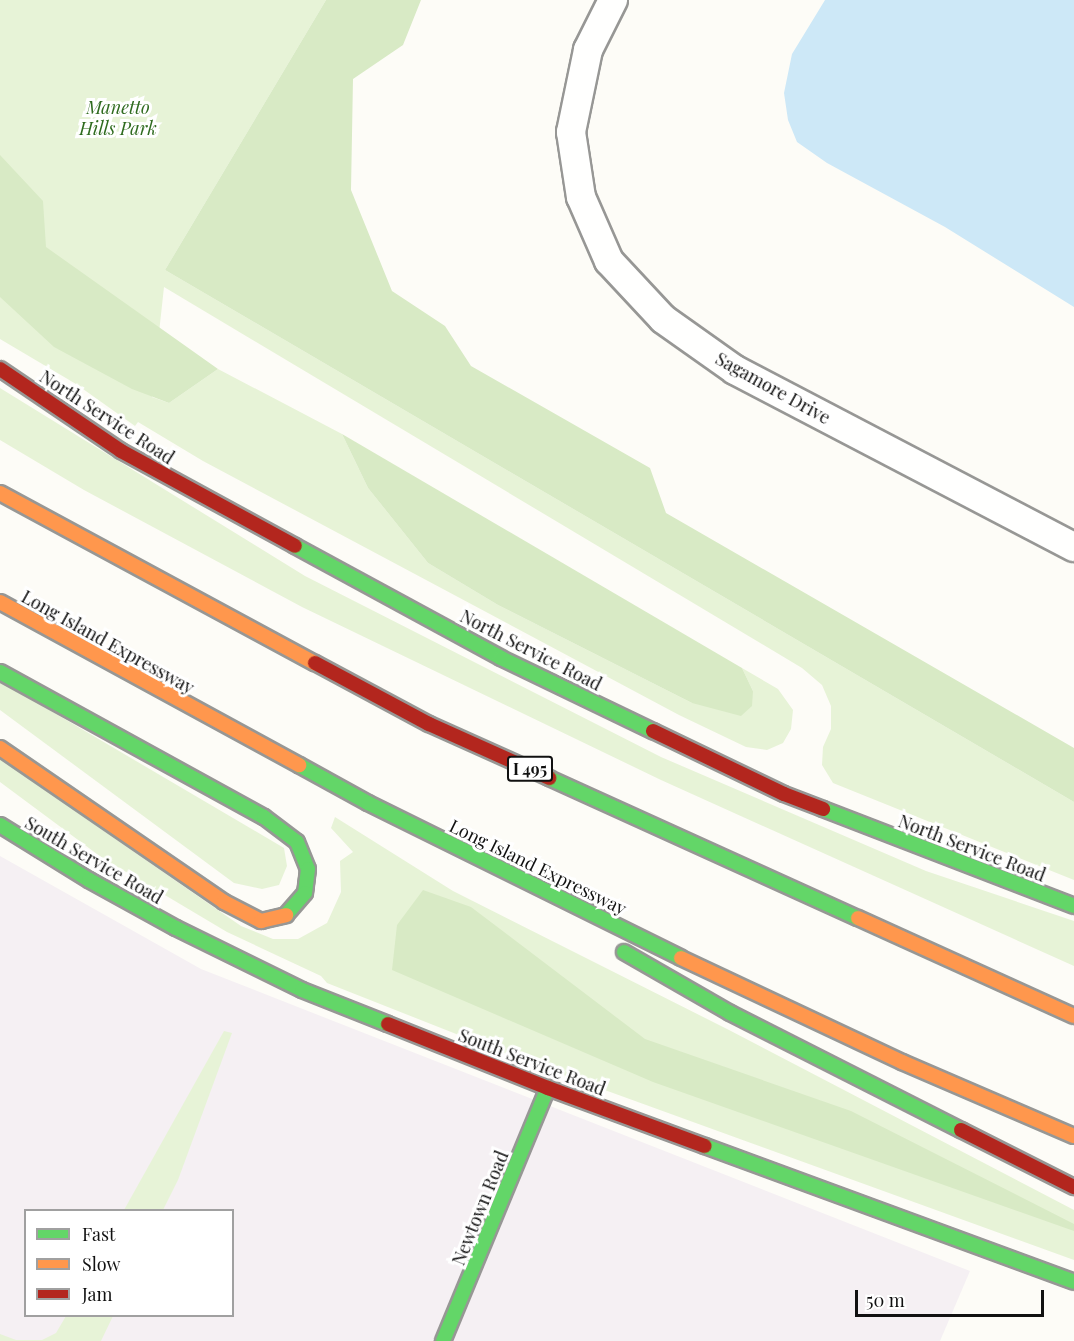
<!DOCTYPE html>
<style>
body{margin:0}
#map{position:relative;width:1074px;height:1341px;overflow:hidden;background:#fdfcf7;font-family:"Playfair Display",serif}
div>[style]{position:absolute}
.industrial>*{inset:0;background:#f5f0f3}
.green>*{inset:0;background:#e7f3d7}
.forest>*{inset:0;background:#d8eac5}
.water>*{inset:0;background:#cde8f7}
.roads{filter:drop-shadow(2px 0 #979795) drop-shadow(-2px 0 #979795) drop-shadow(0 2px #979795) drop-shadow(0 -2px #979795)}
.street>*{height:28px;margin:-14px;padding:0 14px;transform-origin:14px;border-radius:14px;background:#fffffe}
.fast>*{height:14px;margin:-7px;padding:0 7px;transform-origin:7px;border-radius:7px;background:#63d668}
.slow>*{height:14px;margin:-7px;padding:0 7px;transform-origin:7px;border-radius:7px;background:#ff974d}
.jam>*{height:14px;margin:-7px;padding:0 7px;transform-origin:7px;border-radius:7px;background:#b3261e}
span{translate:-50% -50%;white-space:nowrap;text-align:center;line-height:1.15;-webkit-text-stroke:6px #fff;paint-order:stroke}
.shield-label span{padding:2px 4px;background:#fff;border:2px solid;border-radius:4px;-webkit-text-stroke-width:0}
.shield-label{font-size:16px;color:#111;font-weight:700}
.park-label{font-size:18px;color:#2f6b1f;font-style:italic}
.street-label{font-size:18px;color:#111}
.legend{position:absolute;left:24px;top:1209px;width:210px;height:108px;box-sizing:border-box;background:#fff;border:2px solid #a0a0a0;margin:0;padding:8px 10px;list-style:none;font-size:18px;color:#111}
.legend li{display:flex;align-items:center;gap:12px;height:30px}
.legend b{width:30px;border:2px solid #a0a0a0}
.scale{position:absolute;left:855px;top:1290px;width:189px;height:27px;box-sizing:border-box;border:3px solid #111;border-top:0;padding-left:8px;font-size:18px;line-height:21px;white-space:nowrap;color:#111;-webkit-text-stroke:4px #fff;paint-order:stroke}
</style>
<div id="map">
<div class="industrial">
<div style="clip-path:polygon(evenodd,0 856px,201px 969px,970px 1271px,940px 1341px,0 1341px,0 856px,26px 1210px,232px 1210px,232px 1316px,26px 1316px,26px 1210px)"></div>
</div>
<div class="green">
<div style="clip-path:polygon(0 0,326px 0,165px 270px,1074px 802px,1074px 880px,833px 783px,822px 765px,823px 747px,831px 729px,831px 706px,822px 685px,802px 668px,164px 287px,152px 397px,169px 403px,218px 369px,342px 434px,368px 488px,428px 563px,498px 605px,692px 703px,753px 691px,742px 668px,778px 689px,793px 710px,791px 729px,783px 743px,767px 750px,746px 747px,679px 715px,203px 461px,138px 422px,135px 426px,76px 384px,0 339px)"></div>
<div style="clip-path:polygon(0 388px,305px 576px,661px 757px,926px 871px,1074px 921px,1074px 966px,661px 780px,302px 607px,84px 490px,0 440px)"></div>
<div style="clip-path:polygon(0 681px,284px 848px,287px 866px,279px 885px,262px 889px,234px 883px,0 710px)"></div>
<div style="clip-path:polygon(0 759px,241px 926px,273px 939px,298px 939px,327px 923px,341px 892px,340px 861px,353px 852px,331px 828px,335px 817px,453px 891px,729px 1030px,1074px 1210px,1074px 1260px,522px 1060px,327px 983px,321px 976px,227px 932px,101px 857px,0 782px)"></div>
<div style="clip-path:polygon(224px 1031px,232px 1033px,178px 1180px,163px 1210px,124px 1210px)"></div>
<div style="clip-path:polygon(66px 1316px,113px 1316px,101px 1341px,0 1341px,0 1334px,16px 1340px,42px 1340px,56px 1333px)"></div>
</div>
<div class="forest">
<div style="clip-path:polygon(326px 0,421px 0,403px 45px,353px 79px,351px 190px,392px 291px,445px 326px,471px 366px,650px 468px,666px 513px,1074px 748px,1074px 802px,165px 270px)"></div>
<div style="clip-path:polygon(0 155px,43px 201px,46px 247px,218px 369px,169px 403px,132px 389px,54px 347px,0 297px)"></div>
<div style="clip-path:polygon(342px 434px,742px 668px,753px 691px,752px 706px,741px 716px,692px 703px,498px 605px,428px 563px,368px 488px)"></div>
<div style="clip-path:polygon(423px 890px,471px 907px,645px 1039px,851px 1111px,1074px 1224px,1074px 1231px,653px 1082px,392px 970px,397px 925px)"></div>
</div>
<div class="water">
<div style="clip-path:polygon(825px 0,1074px 0,1074px 307px,945px 227px,827px 163px,797px 142px,788px 120px,784px 93px,792px 54px)"></div>
</div>
<div class="roads">
<div class="street">
<div style="left:613px;top:0;width:56px;rotate:116.6deg"></div>
<div style="left:588px;top:50px;width:84px;rotate:101.7deg"></div>
<div style="left:571px;top:132px;width:66px;rotate:81.3deg"></div>
<div style="left:581px;top:197px;width:70px;rotate:66.4deg"></div>
<div style="left:609px;top:261px;width:79px;rotate:47deg"></div>
<div style="left:663px;top:319px;width:88px;rotate:35.3deg"></div>
<div style="left:735px;top:370px;width:382px;rotate:27.6deg"></div>
</div>
<div class="fast">
<div style="left:295px;top:546px;width:234px;rotate:28.5deg"></div>
<div style="left:501px;top:658px;width:169px;rotate:25.7deg"></div>
<div style="left:0;top:672px;width:301px;rotate:28.8deg"></div>
<div style="left:264px;top:817px;width:41px;rotate:37.1deg"></div>
<div style="left:297px;top:842px;width:29px;rotate:68deg"></div>
<div style="left:308px;top:869px;width:24px;rotate:97deg"></div>
<div style="left:305px;top:893px;width:29px;rotate:131deg"></div>
<div style="left:299px;top:765px;width:79px;rotate:28.8deg"></div>
<div style="left:368px;top:803px;width:349px;rotate:26.3deg"></div>
<div style="left:549px;top:778px;width:339px;rotate:24.4deg"></div>
<div style="left:823px;top:809px;width:269px;rotate:21.1deg"></div>
<div style="left:0;top:825px;width:105px;rotate:31.7deg"></div>
<div style="left:89px;top:880px;width:99px;rotate:28.9deg"></div>
<div style="left:176px;top:928px;width:140px;rotate:26.2deg"></div>
<div style="left:302px;top:990px;width:92px;rotate:21.6deg"></div>
<div style="left:624px;top:952px;width:122px;rotate:29.9deg"></div>
<div style="left:730px;top:1013px;width:259px;rotate:26.9deg"></div>
<div style="left:705px;top:1146px;width:393px;rotate:20.2deg"></div>
<div style="left:443px;top:1341px;width:274px;rotate:-67.5deg"></div>
</div>
<div class="slow">
<div style="left:0;top:493px;width:358px;rotate:28.4deg"></div>
<div style="left:0;top:602px;width:341px;rotate:28.6deg"></div>
<div style="left:0;top:748px;width:272px;rotate:34.5deg"></div>
<div style="left:224px;top:902px;width:42px;rotate:27.2deg"></div>
<div style="left:261px;top:921px;width:26px;rotate:-13deg"></div>
<div style="left:858px;top:918px;width:237px;rotate:24.4deg"></div>
<div style="left:681px;top:958px;width:244px;rotate:25.2deg"></div>
<div style="left:902px;top:1062px;width:187px;rotate:23.3deg"></div>
</div>
<div class="jam">
<div style="left:0;top:369px;width:146px;rotate:34.1deg"></div>
<div style="left:121px;top:451px;width:198px;rotate:28.6deg"></div>
<div style="left:315px;top:663px;width:129px;rotate:28.2deg"></div>
<div style="left:429px;top:724px;width:132px;rotate:24.2deg"></div>
<div style="left:653px;top:731px;width:145px;rotate:25.7deg"></div>
<div style="left:784px;top:794px;width:42px;rotate:21deg"></div>
<div style="left:388px;top:1024px;width:172px;rotate:21.8deg"></div>
<div style="left:548px;top:1088px;width:167px;rotate:20.3deg"></div>
<div style="left:961px;top:1130px;width:127px;rotate:26.8deg"></div>
</div>
</div>
<div class="shield-label">
<span style="left:530px;top:769px">I 495</span>
</div>
<div class="park-label">
<span style="left:118px;top:118px">Manetto<br>Hills Park</span>
</div>
<div class="street-label">
<span style="left:773px;top:388px;rotate:29deg">Sagamore Drive</span>
<span style="left:107px;top:417px;rotate:33deg">North Service Road</span>
<span style="left:108px;top:642px;rotate:29deg">Long Island Expressway</span>
<span style="left:531px;top:650px;rotate:27deg">North Service Road</span>
<span style="left:972px;top:848px;rotate:21deg">North Service Road</span>
<span style="left:94px;top:860px;rotate:30deg">South Service Road</span>
<span style="left:538px;top:867px;rotate:26deg">Long Island Expressway</span>
<span style="left:532px;top:1062px;rotate:21deg">South Service Road</span>
<span style="left:480px;top:1208px;rotate:-68deg">Newtown Road</span>
</div>
<ul class="legend">
<li><b style="height:8px;background:#63d668"></b>Fast</li>
<li><b style="height:8px;background:#ff974d"></b>Slow</li>
<li><b style="height:8px;background:#b3261e"></b>Jam</li>
</ul>
<div class="scale">50 m</div>
</div>
